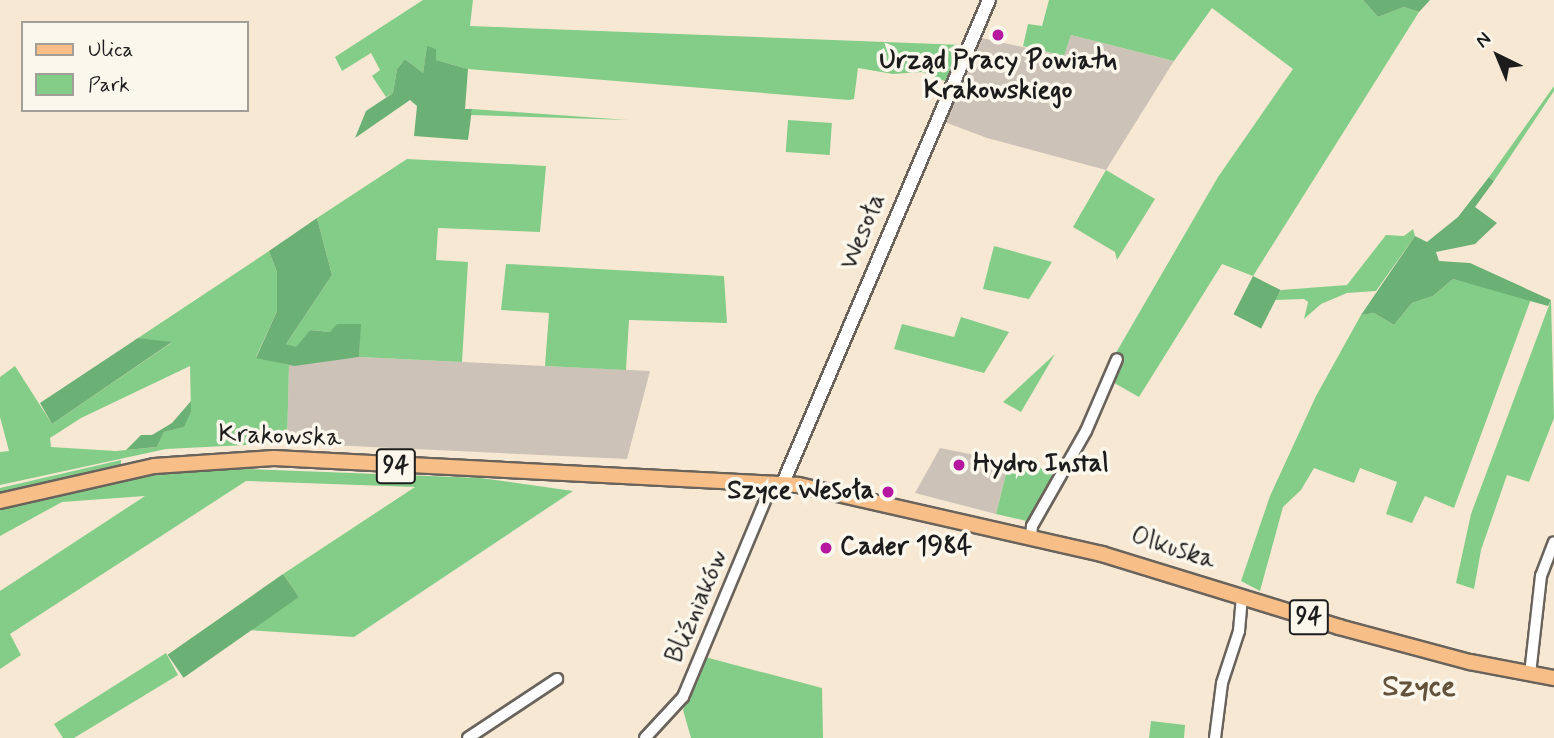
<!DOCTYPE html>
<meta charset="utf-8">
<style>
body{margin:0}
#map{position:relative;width:1554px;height:738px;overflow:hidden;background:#f7e8d3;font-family:Mynerve,sans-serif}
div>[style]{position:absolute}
.industrial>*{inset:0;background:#ccc2b8}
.green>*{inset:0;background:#84cd89;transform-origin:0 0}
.forest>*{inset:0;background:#6bb075;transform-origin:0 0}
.roads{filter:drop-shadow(2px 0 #69635c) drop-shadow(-2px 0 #69635c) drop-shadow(0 2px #69635c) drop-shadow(0 -2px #69635c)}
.minor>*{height:10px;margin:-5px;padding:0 5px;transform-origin:5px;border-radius:5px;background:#fff}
.tertiary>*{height:12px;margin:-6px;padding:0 6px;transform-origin:6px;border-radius:6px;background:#fff}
.primary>*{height:14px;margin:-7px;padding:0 7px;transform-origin:7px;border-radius:7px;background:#f7be87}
.dots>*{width:19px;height:19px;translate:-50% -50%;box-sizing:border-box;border:4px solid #fbf7ec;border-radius:50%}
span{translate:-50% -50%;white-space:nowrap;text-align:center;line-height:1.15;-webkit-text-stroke:7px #fbf7ec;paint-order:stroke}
.shield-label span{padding:2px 5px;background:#fbf7ec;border:2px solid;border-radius:5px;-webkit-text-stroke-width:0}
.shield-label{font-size:24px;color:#1c1c1c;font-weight:700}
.poi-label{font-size:26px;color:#1c1c1c;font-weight:700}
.left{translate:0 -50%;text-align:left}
.right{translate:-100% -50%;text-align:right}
.street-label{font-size:26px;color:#1c1c1c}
.quarter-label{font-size:30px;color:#64533c;font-weight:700}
.legend{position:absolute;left:21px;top:21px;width:228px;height:91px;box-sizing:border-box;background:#fbf7ec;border:2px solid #a29f99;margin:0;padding:9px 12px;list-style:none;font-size:21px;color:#1c1c1c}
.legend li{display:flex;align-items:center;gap:14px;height:35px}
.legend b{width:35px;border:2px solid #a29f99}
.north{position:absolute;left:1463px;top:21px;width:70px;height:70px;-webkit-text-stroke:5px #fbf7ec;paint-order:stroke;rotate:317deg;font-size:19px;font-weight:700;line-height:28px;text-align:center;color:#1c1c1c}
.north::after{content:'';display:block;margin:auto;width:24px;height:32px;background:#1c1c1c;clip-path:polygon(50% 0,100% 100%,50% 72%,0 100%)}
</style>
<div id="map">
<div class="industrial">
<div style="clip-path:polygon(1071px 35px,1174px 61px,1106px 170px,987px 138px,942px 121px,977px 37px,1064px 56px)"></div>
<div style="clip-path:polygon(359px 357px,462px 362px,650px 371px,627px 459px,287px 443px,289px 365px)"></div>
<div style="clip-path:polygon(940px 448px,1009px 462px,996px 514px,915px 493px)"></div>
</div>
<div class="green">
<div style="clip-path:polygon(423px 0,473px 0,470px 26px,963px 45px,947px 82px,922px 72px,893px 74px,858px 68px,854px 99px,849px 100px,468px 69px,436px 60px,427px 47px,423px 73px,405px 59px,397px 69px,393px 93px,386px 97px,372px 76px,380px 70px,371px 53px,342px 71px,335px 57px)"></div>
<div style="clip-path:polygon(1049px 0,1363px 0,1378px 17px,1404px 7px,1419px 12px,1253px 276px,1222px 264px,1139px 397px,1109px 380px,1106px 370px,1218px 177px,1293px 69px,1212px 8px,1174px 61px,1071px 35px,1064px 56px,1023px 46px,1028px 24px,1042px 26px)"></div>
<div style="clip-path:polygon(1554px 86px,1554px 91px,1494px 181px,1489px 177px)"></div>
<div style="clip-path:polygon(472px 109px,628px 120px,471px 115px)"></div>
<div style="left:788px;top:120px;width:44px;height:32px;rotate:4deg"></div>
<div style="clip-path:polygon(407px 159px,546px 166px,540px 232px,438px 228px,436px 260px,468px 262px,462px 362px,359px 357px,360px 324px,330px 332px,310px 330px,296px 348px,286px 344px,332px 275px,317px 218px)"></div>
<div style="clip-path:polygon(1106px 170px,1155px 199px,1117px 260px,1115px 252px,1073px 227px)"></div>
<div style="clip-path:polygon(1413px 229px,1415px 236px,1376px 291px,1347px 293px,1321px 304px,1304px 319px,1308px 302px,1304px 299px,1275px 300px,1281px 290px,1347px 285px,1386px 235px,1404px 236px)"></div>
<div style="clip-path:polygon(994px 246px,1052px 262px,1029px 299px,983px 289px)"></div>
<div style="clip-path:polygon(evenodd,269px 251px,277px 272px,277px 311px,256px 357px,289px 365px,287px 443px,166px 449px,0 485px,0 452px,9px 451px,0 417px,0 377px,15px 366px,52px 424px,171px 343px,138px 338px,269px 251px,190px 366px,191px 412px,183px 427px,164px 432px,157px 447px,116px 451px,51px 447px,50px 438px,81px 418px,190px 366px)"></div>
<div style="clip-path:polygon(506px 264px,724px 276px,727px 323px,629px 320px,626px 370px,545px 366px,549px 313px,501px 310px)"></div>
<div style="clip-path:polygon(1453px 279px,1531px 299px,1454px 508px,1425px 496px,1412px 523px,1386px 514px,1397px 482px,1360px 468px,1354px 483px,1314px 468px,1301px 490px,1283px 507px,1260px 591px,1241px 581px,1270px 496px,1316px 396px,1361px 315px,1374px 313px,1394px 325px,1412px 303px,1433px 296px)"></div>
<div style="clip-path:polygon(1551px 300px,1554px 418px,1529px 482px,1507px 475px,1481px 550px,1474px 589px,1456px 583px,1471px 514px)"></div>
<div style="clip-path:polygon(961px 317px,1009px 332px,984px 373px,894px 349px,902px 324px,954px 337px)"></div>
<div style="clip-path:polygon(1055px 354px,1021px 412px,1003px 402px)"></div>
<div style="clip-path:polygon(121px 460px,121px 465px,0 494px,0 488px)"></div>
<div style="clip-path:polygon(1009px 462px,1059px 472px,1031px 522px,996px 514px)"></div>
<div style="clip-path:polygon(247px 469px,481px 478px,573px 491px,354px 637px,248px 630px,299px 597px,283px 574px,415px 487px,246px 481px,10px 634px,21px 655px,0 669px,0 591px,145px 496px,62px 502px,0 536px,0 509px,112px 481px,183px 470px)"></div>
<div style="clip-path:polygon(166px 653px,178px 675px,74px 738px,63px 738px,54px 724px)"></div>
<div style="clip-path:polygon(705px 657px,822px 688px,823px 738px,691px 738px,683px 710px)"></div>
<div style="clip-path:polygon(1151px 721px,1185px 725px,1184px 738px,1149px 738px)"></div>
</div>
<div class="forest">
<div style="clip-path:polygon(1363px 0,1430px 0,1419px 12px,1404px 7px,1378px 17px)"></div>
<div style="clip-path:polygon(427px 46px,436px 49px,436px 60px,468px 69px,465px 109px,472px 109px,468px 140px,414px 136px,417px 106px,410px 100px,355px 138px,366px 111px,393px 93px,397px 69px,405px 59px,423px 73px)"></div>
<div style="clip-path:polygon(1489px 177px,1494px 181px,1475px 207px,1497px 223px,1475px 244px,1436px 252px,1439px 261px,1470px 263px,1551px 300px,1548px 306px,1453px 279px,1433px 296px,1412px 303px,1394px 325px,1374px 313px,1361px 315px,1415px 236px,1427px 242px,1458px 217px)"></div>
<div style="clip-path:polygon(317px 218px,332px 275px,286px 344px,296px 347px,310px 330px,330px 332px,337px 324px,361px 324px,359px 357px,294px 366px,256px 358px,277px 311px,277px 272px,269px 251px)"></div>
<div style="left:1253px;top:276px;width:31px;height:43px;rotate:27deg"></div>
<div style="clip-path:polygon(138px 338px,172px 342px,52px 424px,40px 403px)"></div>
<div style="clip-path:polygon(191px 401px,191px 412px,184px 427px,164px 432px,157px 447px,126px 450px,141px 435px,152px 435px,172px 423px)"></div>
<div style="left:283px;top:574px;width:28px;height:141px;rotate:55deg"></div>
</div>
<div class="roads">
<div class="minor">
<div style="left:1031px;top:537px;width:11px;rotate:-85deg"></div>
<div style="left:1032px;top:526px;width:109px;rotate:-60.4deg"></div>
<div style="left:1086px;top:431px;width:78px;rotate:-66.7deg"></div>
<div style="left:1530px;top:674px;width:99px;rotate:-83.6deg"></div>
<div style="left:1541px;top:576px;width:36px;rotate:-69deg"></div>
<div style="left:468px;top:738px;width:107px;rotate:-33.5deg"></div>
<div style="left:645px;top:738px;width:56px;rotate:-47.2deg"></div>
<div style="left:683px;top:697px;width:233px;rotate:-67.3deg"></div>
<div style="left:1215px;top:738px;width:55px;rotate:-82.7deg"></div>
<div style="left:1222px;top:683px;width:55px;rotate:-71.9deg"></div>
<div style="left:1239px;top:631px;width:35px;rotate:-85deg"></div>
</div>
<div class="tertiary">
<div style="left:783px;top:483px;width:525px;rotate:-66.9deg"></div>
</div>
<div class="primary">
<div style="left:0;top:501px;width:158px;rotate:-12.8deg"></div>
<div style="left:154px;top:466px;width:120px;rotate:-3.8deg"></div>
<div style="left:274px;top:458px;width:525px;rotate:2.95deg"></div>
<div style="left:798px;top:485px;width:312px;rotate:12.8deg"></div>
<div style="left:1102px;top:554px;width:248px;rotate:17.1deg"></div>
<div style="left:1339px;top:627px;width:136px;rotate:15deg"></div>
<div style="left:1470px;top:662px;width:86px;rotate:10.8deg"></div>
</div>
</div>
<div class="dots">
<div style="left:998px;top:35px;background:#b5179e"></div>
<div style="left:959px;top:465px;background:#b5179e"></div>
<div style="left:888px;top:492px;background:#b5179e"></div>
<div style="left:826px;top:548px;background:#b5179e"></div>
</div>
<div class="shield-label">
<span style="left:396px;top:466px">94</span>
<span style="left:1309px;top:617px">94</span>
</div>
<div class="poi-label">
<span style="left:998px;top:77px">Urząd Pracy Powiatu<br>Krakowskiego</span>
<span class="left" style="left:973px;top:465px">Hydro Instal</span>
<span class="right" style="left:874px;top:492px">Szyce Wesoła</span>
<span class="left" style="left:840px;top:548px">Cader 1984</span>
</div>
<div class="street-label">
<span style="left:864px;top:232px;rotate:-67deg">Wesoła</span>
<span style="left:280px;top:437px;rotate:2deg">Krakowska</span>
<span style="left:1173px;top:549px;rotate:17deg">Olkuska</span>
<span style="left:698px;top:607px;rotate:-67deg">Bliźniaków</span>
</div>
<div class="quarter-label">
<span style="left:1419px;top:687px">Szyce</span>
</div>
<ul class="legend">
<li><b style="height:9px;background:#f7be87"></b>Ulica</li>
<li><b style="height:19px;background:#84cd89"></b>Park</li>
</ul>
<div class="north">N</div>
</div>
